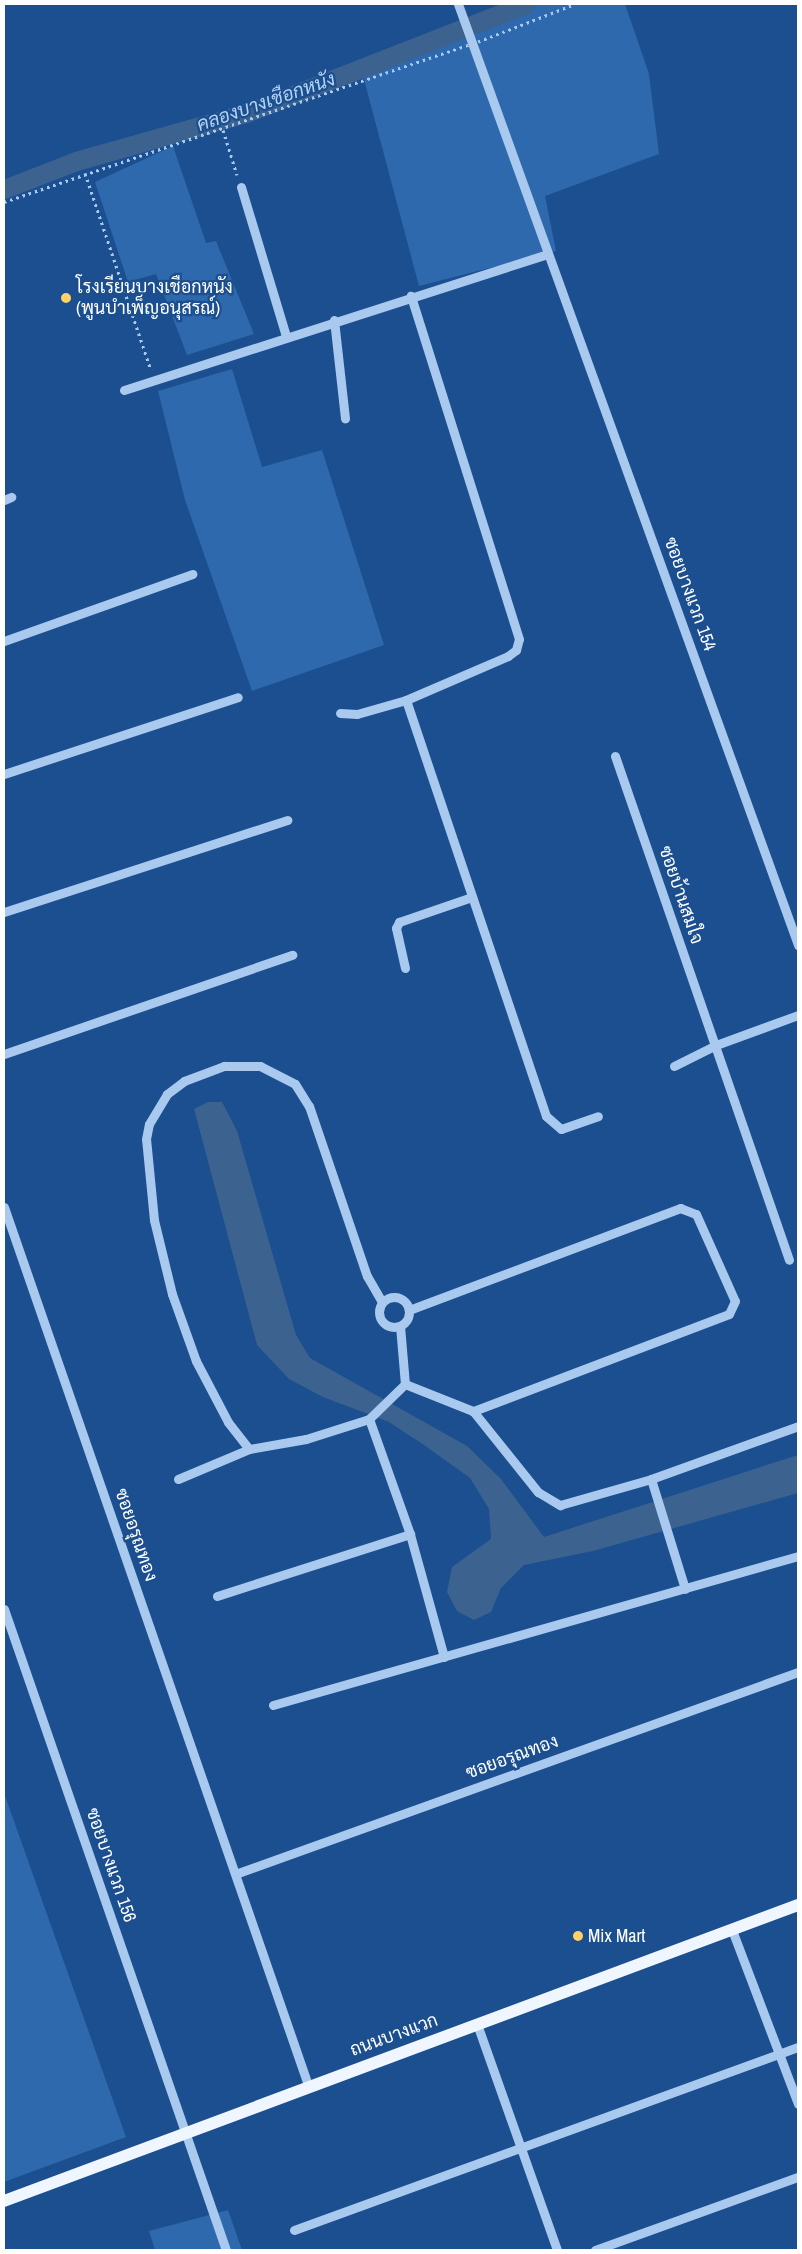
<!DOCTYPE html>
<meta charset="utf-8">
<style>
body{margin:0}
#map{position:relative;width:802px;height:2254px;overflow:hidden;background:#1b4f8f;font-family:"Archivo Narrow",Sarabun,sans-serif}
div>[style]{position:absolute}
.green>*{inset:0;background:#2e69ad}
.water>*{inset:0;background:#3c6290}
.canal>*{height:19px;margin:-9.5px;padding:0 9.5px;transform-origin:9.5px;border-radius:9.5px;background:#3c6290}
.path>*{height:3px;margin-top:-1.5px;transform-origin:0;background:repeating-linear-gradient(90deg,#a9c9ee 0 2.5px,transparent 0 6.5px)}
.minor>*{height:9px;margin:-4.5px;padding:0 4.5px;transform-origin:4.5px;border-radius:4.5px;background:#a9c9ee}
.minor>.ring{margin:-4.5px;padding:0;box-sizing:content-box;background:none;border:9px solid #a9c9ee;border-radius:50%}
.major>*{height:12px;margin:-6px;padding:0 6px;transform-origin:6px;border-radius:6px;background:#f0f6ff}
.path-bridge>*{height:3px;margin-top:-1.5px;transform-origin:0;background:repeating-linear-gradient(90deg,#a9c9ee 0 2.5px,transparent 0 6.5px)}
.dots>*{width:14px;height:14px;translate:-50% -50%;box-sizing:border-box;border:2px solid #1b4f8f;border-radius:50%}
span{translate:-50% -50%;white-space:nowrap;text-align:center;line-height:1.15;-webkit-text-stroke:4.5px #1b4f8f;paint-order:stroke}
.poi-label{font-size:18px;color:#fff}
.left{translate:0 -50%;text-align:left}
.street-label{font-size:18px;color:#fff}
.water-label{font-size:19px;color:#b5d3f5;font-style:italic}
.frame{position:absolute;inset:0;border:5px solid #fff;pointer-events:none}
</style>
<div id="map">
<div class="green">
<div style="clip-path:polygon(511px 4px,625px 4px,649px 74px,659px 154px,545px 196px,556px 251px,419px 286px,362px 72px)"></div>
<div style="clip-path:polygon(173px 146px,206px 243px,216px 241px,254px 334px,187px 355px,156px 274px,128px 282px,95px 182px)"></div>
<div style="clip-path:polygon(232px 369px,262px 467px,322px 450px,384px 645px,252px 691px,185px 500px,158px 391px)"></div>
<div style="clip-path:polygon(4px 1793px,126px 2137px,4px 2182px)"></div>
<div style="clip-path:polygon(228px 2210px,242px 2250px,155px 2250px,149px 2231px)"></div>
</div>
<div class="water">
<div style="clip-path:polygon(208px 1102px,222px 1102px,237px 1131px,296px 1335px,310px 1358px,467px 1446px,501px 1479px,544px 1537px,798px 1455px,798px 1493px,593px 1551px,524px 1565px,501px 1588px,491px 1612px,474px 1620px,457px 1611px,447px 1592px,452px 1567px,491px 1539px,489px 1509px,470px 1478px,424px 1445px,389px 1422px,323px 1397px,289px 1379px,257px 1345px,194px 1109px)"></div>
</div>
<div class="canal">
<div style="left:4px;top:189px;width:77px;rotate:-21.3deg"></div>
<div style="left:76px;top:161px;width:177px;rotate:-15.8deg"></div>
<div style="left:246px;top:113px;width:300px;rotate:-21.3deg"></div>
</div>
<div class="path">
<div style="left:223px;top:130px;width:47px;rotate:72.7deg"></div>
<div style="left:85px;top:173px;width:208px;rotate:71.5deg"></div>
</div>
<div class="minor">
<div style="left:458px;top:4px;width:1001px;rotate:70.13deg"></div>
<div style="left:241px;top:187px;width:156px;rotate:73.2deg"></div>
<div style="left:334px;top:320px;width:99px;rotate:83.6deg"></div>
<div style="left:124px;top:390px;width:445px;rotate:-17.8deg"></div>
<div style="left:4px;top:500px;width:8px;rotate:-23deg"></div>
<div style="left:4px;top:641px;width:200px;rotate:-19.6deg"></div>
<div style="left:406px;top:700px;width:439px;rotate:71.4deg"></div>
<div style="left:546px;top:1116px;width:20px;rotate:41deg"></div>
<div style="left:561px;top:1129px;width:39px;rotate:-19deg"></div>
<div style="left:340px;top:713px;width:17px;rotate:3deg"></div>
<div style="left:357px;top:714px;width:51px;rotate:-15.9deg"></div>
<div style="left:406px;top:700px;width:111px;rotate:-23.3deg"></div>
<div style="left:508px;top:656px;width:10px;rotate:-37deg"></div>
<div style="left:516px;top:650px;width:11px;rotate:-75deg"></div>
<div style="left:519px;top:639px;width:360px;rotate:-107.5deg"></div>
<div style="left:615px;top:756px;width:533px;rotate:70.95deg"></div>
<div style="left:4px;top:774px;width:246px;rotate:-18.2deg"></div>
<div style="left:4px;top:912px;width:298px;rotate:-18deg"></div>
<div style="left:405px;top:968px;width:41px;rotate:-102.7deg"></div>
<div style="left:396px;top:928px;width:7px;rotate:-63deg"></div>
<div style="left:399px;top:922px;width:77px;rotate:-18.9deg"></div>
<div style="left:4px;top:1054px;width:305px;rotate:-19deg"></div>
<div style="left:674px;top:1066px;width:47px;rotate:-26.6deg"></div>
<div style="left:716px;top:1045px;width:87px;rotate:-20.1deg"></div>
<div style="left:4px;top:1207px;width:929px;rotate:70.9deg"></div>
<div class="ring" style="left:379px;top:1297px;width:21px;height:21px"></div>
<div style="left:409px;top:1310px;width:290px;rotate:-20.6deg"></div>
<div style="left:680px;top:1208px;width:17px;rotate:21deg"></div>
<div style="left:696px;top:1214px;width:95px;rotate:65.9deg"></div>
<div style="left:735px;top:1301px;width:14px;rotate:115deg"></div>
<div style="left:729px;top:1314px;width:274px;rotate:159.2deg"></div>
<div style="left:400px;top:1326px;width:58px;rotate:85.1deg"></div>
<div style="left:369px;top:1419px;width:66px;rotate:162.4deg"></div>
<div style="left:306px;top:1439px;width:58px;rotate:170deg"></div>
<div style="left:249px;top:1449px;width:34px;rotate:-128deg"></div>
<div style="left:228px;top:1422px;width:69px;rotate:-117.7deg"></div>
<div style="left:196px;top:1361px;width:71px;rotate:-109.7deg"></div>
<div style="left:172px;top:1294px;width:76px;rotate:-103.7deg"></div>
<div style="left:154px;top:1220px;width:81px;rotate:-95.6deg"></div>
<div style="left:146px;top:1139px;width:15px;rotate:-79deg"></div>
<div style="left:149px;top:1124px;width:35px;rotate:-59deg"></div>
<div style="left:167px;top:1094px;width:21px;rotate:-37deg"></div>
<div style="left:184px;top:1081px;width:43px;rotate:-20.6deg"></div>
<div style="left:224px;top:1066px;width:36px"></div>
<div style="left:260px;top:1066px;width:39px;rotate:27deg"></div>
<div style="left:295px;top:1084px;width:26px;rotate:58deg"></div>
<div style="left:309px;top:1106px;width:180px;rotate:71.2deg"></div>
<div style="left:367px;top:1276px;width:30px;rotate:60deg"></div>
<div style="left:178px;top:1479px;width:77px;rotate:-22.9deg"></div>
<div style="left:651px;top:1479px;width:115px;rotate:72.8deg"></div>
<div style="left:217px;top:1596px;width:203px;rotate:-17.8deg"></div>
<div style="left:4px;top:1609px;width:678px;rotate:70.9deg"></div>
<div style="left:444px;top:1657px;width:128px;rotate:-105.5deg"></div>
<div style="left:410px;top:1534px;width:122px;rotate:-109.6deg"></div>
<div style="left:369px;top:1419px;width:50px;rotate:-44.2deg"></div>
<div style="left:405px;top:1384px;width:73px;rotate:21.7deg"></div>
<div style="left:473px;top:1411px;width:104px;rotate:51.3deg"></div>
<div style="left:538px;top:1492px;width:26px;rotate:31deg"></div>
<div style="left:560px;top:1505px;width:95px;rotate:-15.9deg"></div>
<div style="left:651px;top:1479px;width:156px;rotate:-19.8deg"></div>
<div style="left:273px;top:1705px;width:546px;rotate:-15.84deg"></div>
<div style="left:238px;top:1873px;width:595px;rotate:-19.74deg"></div>
<div style="left:732px;top:1930px;width:186px;rotate:69.2deg"></div>
<div style="left:477px;top:2024px;width:240px;rotate:70.5deg"></div>
<div style="left:294px;top:2230px;width:536px;rotate:-19.96deg"></div>
<div style="left:595px;top:2250px;width:216px;rotate:-19.8deg"></div>
</div>
<div class="major">
<div style="left:4px;top:2201px;width:847px;rotate:-20.45deg"></div>
</div>
<div class="path-bridge">
<div style="left:4px;top:202px;width:494px;rotate:-18.7deg"></div>
<div style="left:472px;top:44px;width:110px;rotate:-21.2deg"></div>
</div>
<div class="dots">
<div style="left:66px;top:298px;background:#ffd166"></div>
<div style="left:578px;top:1936px;background:#ffd166"></div>
</div>
<div class="poi-label">
<span class="left" style="left:76px;top:298px">โรงเรียนบางเชือกหนัง<br>(พูนบำเพ็ญอนุสรณ์)</span>
<span class="left" style="left:588px;top:1936px">Mix Mart</span>
</div>
<div class="street-label">
<span style="left:690px;top:594px;rotate:70deg">ซอยบางแวก 154</span>
<span style="left:681px;top:895px;rotate:71deg">ซอยบ้านสมใจ</span>
<span style="left:136px;top:1535px;rotate:71deg">ซอยอรุณทอง</span>
<span style="left:512px;top:1757px;rotate:-20deg">ซอยอรุณทอง</span>
<span style="left:111px;top:1865px;rotate:71deg">ซอยบางแวก 156</span>
<span style="left:394px;top:2035px;rotate:-20deg">ถนนบางแวก</span>
</div>
<div class="water-label">
<span style="left:266px;top:102px;rotate:-19deg">คลองบางเชือกหนัง</span>
</div>
<div class="frame"></div>
</div>
